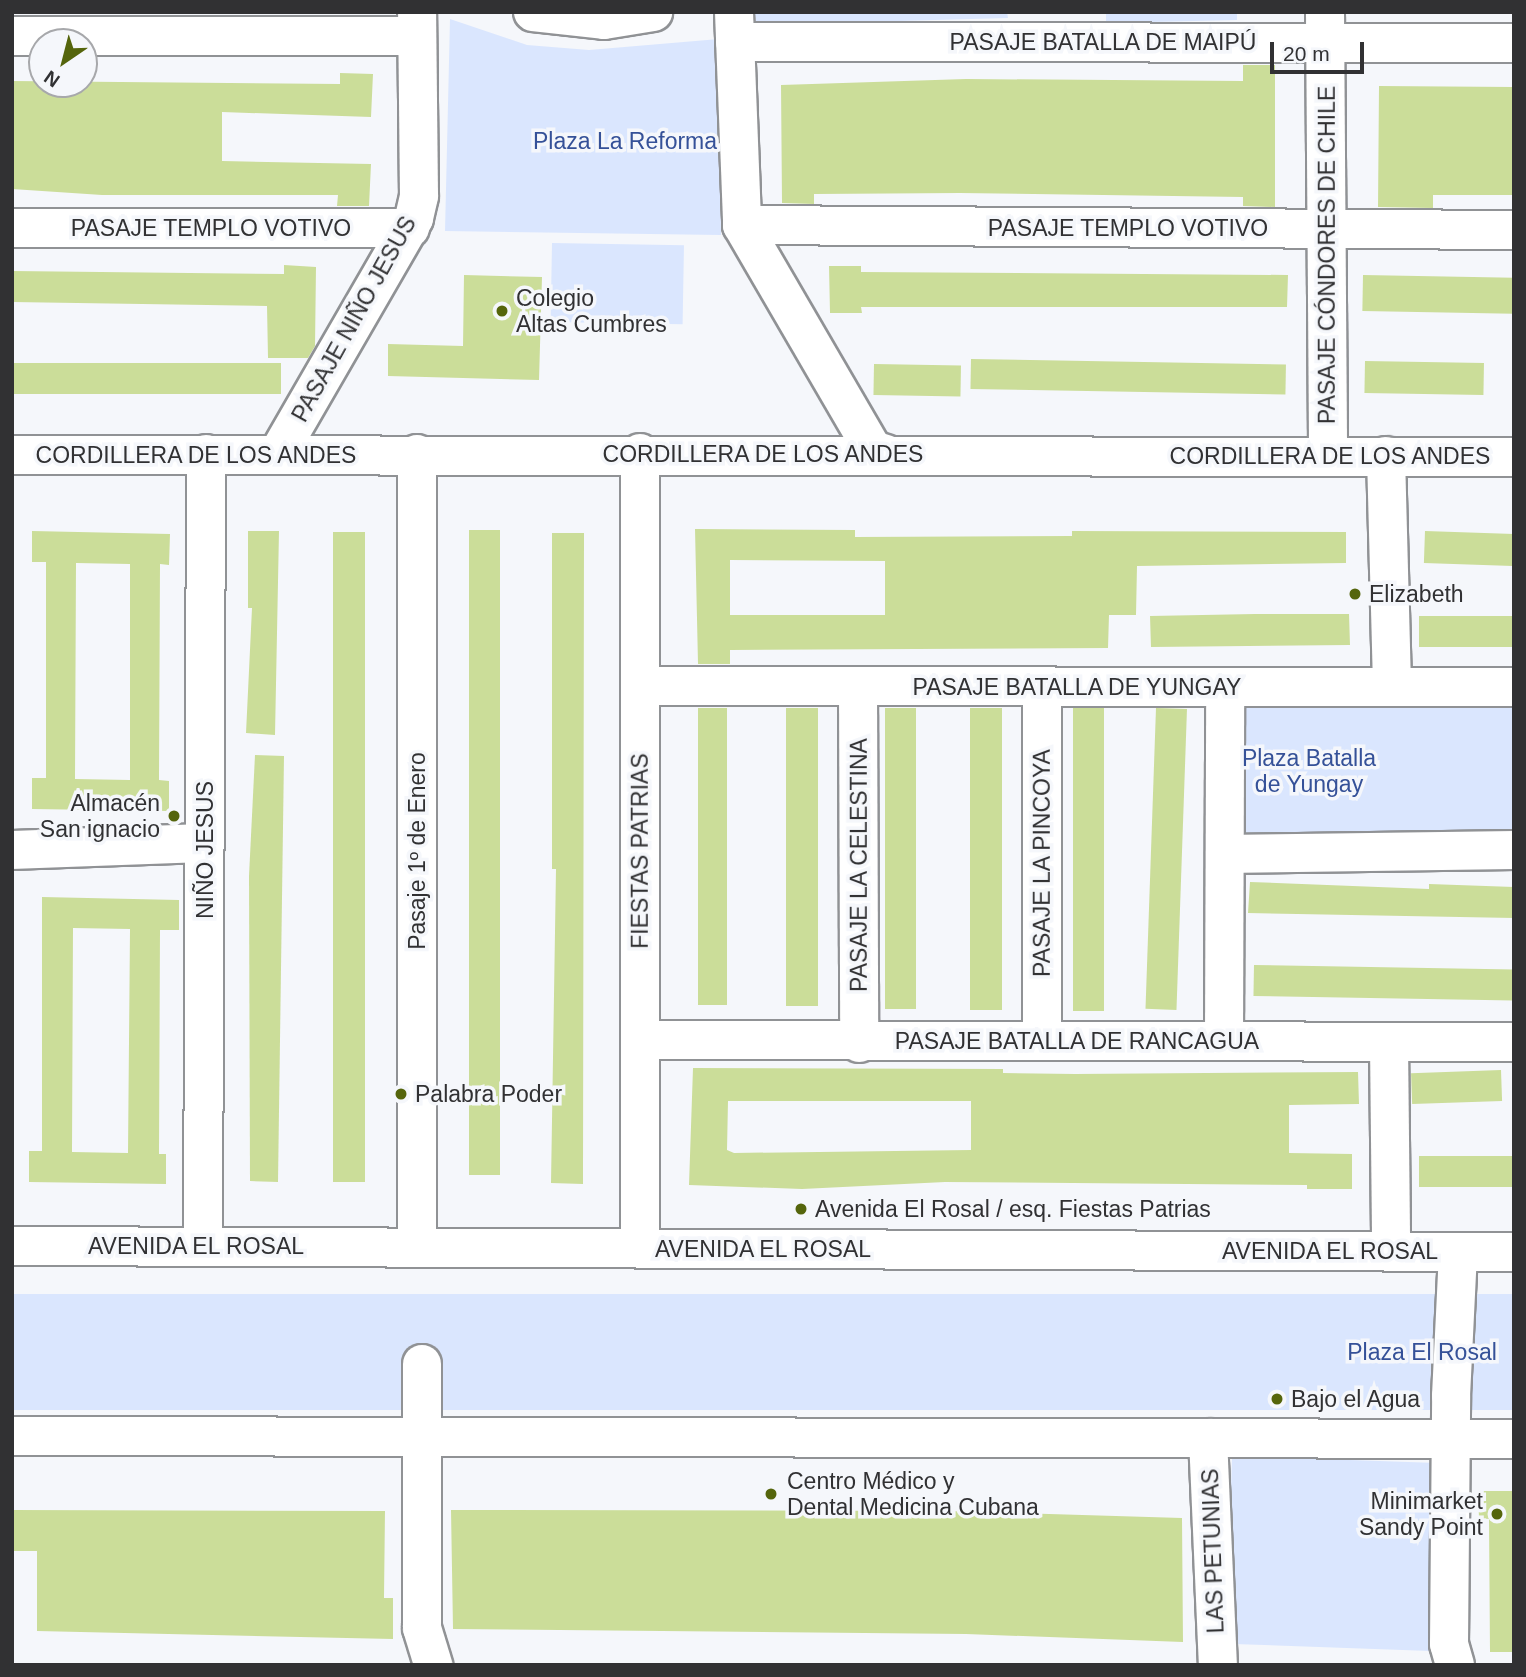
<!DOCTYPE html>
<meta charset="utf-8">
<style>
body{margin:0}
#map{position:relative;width:1526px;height:1677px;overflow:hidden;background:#f5f7fb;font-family:Arial,sans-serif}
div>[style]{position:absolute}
.green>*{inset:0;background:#dae6fe;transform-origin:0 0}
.building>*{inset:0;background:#cbdd99;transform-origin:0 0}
.roads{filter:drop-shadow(2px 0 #909295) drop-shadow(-2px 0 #909295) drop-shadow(0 2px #909295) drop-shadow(0 -2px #909295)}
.minor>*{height:38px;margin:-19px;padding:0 19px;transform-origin:19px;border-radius:19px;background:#fff}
.dots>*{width:19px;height:19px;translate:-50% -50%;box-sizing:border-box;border:4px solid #f5f7fb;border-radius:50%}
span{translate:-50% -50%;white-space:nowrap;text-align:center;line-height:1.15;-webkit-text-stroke:7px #f5f7fb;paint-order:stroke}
.street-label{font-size:23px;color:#313133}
.park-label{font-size:23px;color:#355198}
.poi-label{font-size:23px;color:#313133}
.left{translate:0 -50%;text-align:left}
.right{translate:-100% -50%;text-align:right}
.frame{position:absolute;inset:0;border:14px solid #313133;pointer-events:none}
.north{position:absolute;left:28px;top:28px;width:70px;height:70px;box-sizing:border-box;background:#f5f7fb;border:2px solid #a7a8ab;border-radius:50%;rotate:215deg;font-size:19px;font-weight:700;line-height:28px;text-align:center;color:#313133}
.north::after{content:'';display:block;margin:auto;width:24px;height:32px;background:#55650c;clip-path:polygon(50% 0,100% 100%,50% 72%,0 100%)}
.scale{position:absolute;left:1270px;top:42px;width:94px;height:32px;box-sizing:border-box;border:4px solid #313133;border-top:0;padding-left:9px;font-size:21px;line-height:24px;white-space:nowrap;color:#313133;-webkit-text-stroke:5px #f5f7fb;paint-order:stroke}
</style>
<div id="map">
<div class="green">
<div style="clip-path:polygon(754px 12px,1007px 12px,1008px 18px,757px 25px)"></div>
<div style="clip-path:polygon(1106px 12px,1237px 12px,1237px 20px,1106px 23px)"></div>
<div style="clip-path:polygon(450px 19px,527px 45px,589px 50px,719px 39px,721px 235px,445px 231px)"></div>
<div style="left:552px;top:243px;width:132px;height:79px;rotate:1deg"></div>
<div style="clip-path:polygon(1256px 696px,1514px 701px,1514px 843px,1235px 848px,1234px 720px)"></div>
<div style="left:1514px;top:1294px;width:116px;height:1502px;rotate:90deg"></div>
<div style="left:1437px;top:1463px;width:188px;height:205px;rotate:92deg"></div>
</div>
<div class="building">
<div style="clip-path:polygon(1243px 65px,1275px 65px,1275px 207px,1243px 206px,1243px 197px,960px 193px,814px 194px,814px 204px,782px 203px,781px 85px,966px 79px,1243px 81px)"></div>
<div style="clip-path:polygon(340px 73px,373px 74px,371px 117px,222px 112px,222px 161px,371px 164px,369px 206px,337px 206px,338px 195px,102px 195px,12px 189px,12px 81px,340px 84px)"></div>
<div style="clip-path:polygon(1379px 86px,1514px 87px,1514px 195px,1433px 195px,1433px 208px,1378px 207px)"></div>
<div style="clip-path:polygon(284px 265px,316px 267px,315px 346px,308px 358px,268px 358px,267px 306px,12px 302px,12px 271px,284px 274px)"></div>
<div style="clip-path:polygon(829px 266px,861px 266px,861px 272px,1288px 275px,1287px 307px,861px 307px,862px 313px,830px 313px)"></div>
<div style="clip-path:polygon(464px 275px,542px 277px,539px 380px,388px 376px,388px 344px,463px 346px)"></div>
<div style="left:1363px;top:275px;width:151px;height:36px;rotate:1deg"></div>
<div style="left:971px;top:359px;width:315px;height:30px;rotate:1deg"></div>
<div style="left:1365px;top:361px;width:119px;height:32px;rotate:1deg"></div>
<div style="left:12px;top:363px;width:269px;height:31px"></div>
<div style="left:874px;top:364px;width:87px;height:31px;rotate:1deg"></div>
<div style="clip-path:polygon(evenodd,695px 529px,855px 530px,855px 537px,1072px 536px,1072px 531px,1346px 532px,1346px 563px,1137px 566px,1136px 615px,1109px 615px,1108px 648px,730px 650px,730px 664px,698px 664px,695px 529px,730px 560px,885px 561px,885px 615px,730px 615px,730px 560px)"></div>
<div style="left:469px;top:530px;width:31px;height:645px"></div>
<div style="clip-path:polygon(evenodd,32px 531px,170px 534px,169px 565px,160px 564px,159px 780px,169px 781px,169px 811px,32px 809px,32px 778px,46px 778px,46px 562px,32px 562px,32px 531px,76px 563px,130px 564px,130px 780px,75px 779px,76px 563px)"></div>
<div style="clip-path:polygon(248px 531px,279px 531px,275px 735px,246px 733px,252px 608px,248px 608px)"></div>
<div style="left:1425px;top:531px;width:89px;height:32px;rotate:2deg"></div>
<div style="left:333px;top:532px;width:32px;height:650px"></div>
<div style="clip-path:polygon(552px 533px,584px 533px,583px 1184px,551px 1183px,556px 869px,552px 869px)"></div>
<div style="clip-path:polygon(1255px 614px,1349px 614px,1350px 645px,1151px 647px,1150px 616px)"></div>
<div style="left:1514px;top:616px;width:31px;height:95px;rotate:90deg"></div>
<div style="left:698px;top:708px;width:29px;height:297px"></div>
<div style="left:786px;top:708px;width:32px;height:298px"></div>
<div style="left:885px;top:708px;width:31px;height:301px"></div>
<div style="left:970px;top:708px;width:32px;height:302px"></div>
<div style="left:1073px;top:708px;width:31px;height:303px"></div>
<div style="left:1156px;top:708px;width:31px;height:301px;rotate:2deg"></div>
<div style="clip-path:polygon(255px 755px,284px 756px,278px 1182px,250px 1181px,249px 876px)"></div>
<div style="clip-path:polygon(1250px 882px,1429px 889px,1429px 884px,1514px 887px,1514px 918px,1248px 913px)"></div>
<div style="clip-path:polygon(evenodd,42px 897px,179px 900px,179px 930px,160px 930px,159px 1154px,166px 1154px,166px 1184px,29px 1182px,29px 1151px,42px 1151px,42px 897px,73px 928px,130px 929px,128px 1153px,72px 1152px,73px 928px)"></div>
<div style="left:1254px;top:965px;width:260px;height:31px;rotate:1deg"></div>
<div style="clip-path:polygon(evenodd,693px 1068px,1003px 1069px,1003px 1073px,1075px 1074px,1358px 1072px,1359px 1104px,1289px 1105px,1289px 1153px,1352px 1154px,1352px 1189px,1307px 1189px,1307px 1185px,945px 1182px,802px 1189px,689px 1185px,693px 1068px,728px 1101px,971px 1101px,971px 1150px,734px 1153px,727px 1150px,728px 1101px)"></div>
<div style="left:1501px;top:1070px;width:31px;height:90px;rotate:88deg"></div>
<div style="left:1514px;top:1156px;width:31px;height:95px;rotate:90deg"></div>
<div style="clip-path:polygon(1478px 1491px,1514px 1491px,1514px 1652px,1490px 1652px,1489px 1519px,1479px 1518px)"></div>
<div style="clip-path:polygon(12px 1510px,385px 1511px,384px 1598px,393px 1598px,393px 1639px,37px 1631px,37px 1551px,12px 1551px)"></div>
<div style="clip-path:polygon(451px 1510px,952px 1511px,1182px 1518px,1183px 1642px,966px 1634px,453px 1629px)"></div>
</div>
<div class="roads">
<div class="minor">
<div style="left:533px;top:12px;width:71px;rotate:6.4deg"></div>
<div style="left:604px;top:20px;width:50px;rotate:-9.3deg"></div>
<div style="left:734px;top:12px;width:213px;rotate:87.8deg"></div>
<div style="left:742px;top:225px;width:260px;rotate:59.8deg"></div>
<div style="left:873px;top:450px;width:14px;rotate:17deg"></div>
<div style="left:1325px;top:12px;width:444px;rotate:89.6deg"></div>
<div style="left:12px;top:36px;width:405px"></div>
<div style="left:735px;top:42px;width:779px;rotate:0.07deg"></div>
<div style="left:742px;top:225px;width:772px;rotate:0.37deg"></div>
<div style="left:12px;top:228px;width:398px"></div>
<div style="left:278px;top:454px;width:272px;rotate:-60deg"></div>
<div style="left:414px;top:218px;width:23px;rotate:-77deg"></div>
<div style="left:419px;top:196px;width:184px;rotate:-90.6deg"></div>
<div style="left:417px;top:454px;width:793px;rotate:90deg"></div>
<div style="left:12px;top:455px;width:1502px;rotate:0.08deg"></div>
<div style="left:1386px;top:456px;width:230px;rotate:88.5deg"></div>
<div style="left:640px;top:686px;width:874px;rotate:0.07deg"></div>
<div style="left:858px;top:686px;width:357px;rotate:89.8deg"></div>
<div style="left:12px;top:850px;width:193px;rotate:-2.1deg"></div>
<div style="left:1225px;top:854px;width:289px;rotate:-0.8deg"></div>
<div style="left:1042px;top:1039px;width:353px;rotate:-90deg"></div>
<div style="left:1224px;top:1039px;width:352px;rotate:-89.8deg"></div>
<div style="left:640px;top:1040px;width:874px;rotate:0.13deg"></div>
<div style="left:1389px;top:1043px;width:208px;rotate:89.4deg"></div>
<div style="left:12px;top:1246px;width:1502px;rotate:0.23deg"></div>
<div style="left:203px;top:1246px;width:792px;rotate:-89.78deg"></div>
<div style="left:640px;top:1248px;width:795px;rotate:-90deg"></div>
<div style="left:422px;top:1364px;width:264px;rotate:90deg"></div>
<div style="left:422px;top:1628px;width:39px;rotate:73deg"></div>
<div style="left:12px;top:1436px;width:1502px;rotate:0.11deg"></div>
<div style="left:1208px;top:1438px;width:227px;rotate:87.5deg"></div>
<div style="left:1455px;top:1665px;width:22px;rotate:-106deg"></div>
<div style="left:1449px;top:1644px;width:248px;rotate:-89.5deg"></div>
<div style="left:1451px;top:1396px;width:144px;rotate:-87.2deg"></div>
</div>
</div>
<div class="dots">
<div style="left:502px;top:311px;background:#55650c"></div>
<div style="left:1355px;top:594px;background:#55650c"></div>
<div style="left:174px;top:816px;background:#55650c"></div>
<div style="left:401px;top:1094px;background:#55650c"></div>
<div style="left:801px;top:1209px;background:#55650c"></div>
<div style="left:1277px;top:1399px;background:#55650c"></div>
<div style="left:771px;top:1494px;background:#55650c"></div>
<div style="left:1497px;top:1514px;background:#55650c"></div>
</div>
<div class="street-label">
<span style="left:1103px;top:42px">PASAJE BATALLA DE MAIPÚ</span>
<span style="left:211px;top:228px">PASAJE TEMPLO VOTIVO</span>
<span style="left:1128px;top:228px">PASAJE TEMPLO VOTIVO</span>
<span style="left:1327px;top:255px;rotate:-90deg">PASAJE CÓNDORES DE CHILE</span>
<span style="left:354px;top:319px;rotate:-61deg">PASAJE NIÑO JESUS</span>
<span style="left:763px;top:454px">CORDILLERA DE LOS ANDES</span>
<span style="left:196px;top:455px">CORDILLERA DE LOS ANDES</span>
<span style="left:1330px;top:456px">CORDILLERA DE LOS ANDES</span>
<span style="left:1077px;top:687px">PASAJE BATALLA DE YUNGAY</span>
<span style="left:205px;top:850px;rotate:-90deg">NIÑO JESUS</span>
<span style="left:417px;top:851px;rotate:-90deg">Pasaje 1º de Enero</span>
<span style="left:640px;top:851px;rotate:-90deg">FIESTAS PATRIAS</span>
<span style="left:1042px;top:863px;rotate:-90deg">PASAJE LA PINCOYA</span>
<span style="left:859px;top:865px;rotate:-90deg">PASAJE LA CELESTINA</span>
<span style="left:1077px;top:1041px">PASAJE BATALLA DE RANCAGUA</span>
<span style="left:196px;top:1246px">AVENIDA EL ROSAL</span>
<span style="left:763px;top:1249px">AVENIDA EL ROSAL</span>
<span style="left:1330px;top:1251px">AVENIDA EL ROSAL</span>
<span style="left:1213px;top:1551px;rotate:-92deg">LAS PETUNIAS</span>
</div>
<div class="park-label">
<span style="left:625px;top:141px">Plaza La Reforma</span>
<span style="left:1309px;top:771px">Plaza Batalla<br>de Yungay</span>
<span style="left:1422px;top:1352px">Plaza El Rosal</span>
</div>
<div class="poi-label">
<span class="left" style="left:516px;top:311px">Colegio<br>Altas Cumbres</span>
<span class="left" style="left:1369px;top:594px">Elizabeth</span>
<span class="right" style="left:160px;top:816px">Almacén<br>San ignacio</span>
<span class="left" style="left:415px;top:1094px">Palabra Poder</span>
<span class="left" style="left:815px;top:1209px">Avenida El Rosal / esq. Fiestas Patrias</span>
<span class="left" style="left:1291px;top:1399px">Bajo el Agua</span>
<span class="left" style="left:787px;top:1494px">Centro Médico y<br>Dental Medicina Cubana</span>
<span class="right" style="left:1483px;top:1514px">Minimarket<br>Sandy Point</span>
</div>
<div class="frame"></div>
<div class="north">N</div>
<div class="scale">20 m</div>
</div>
